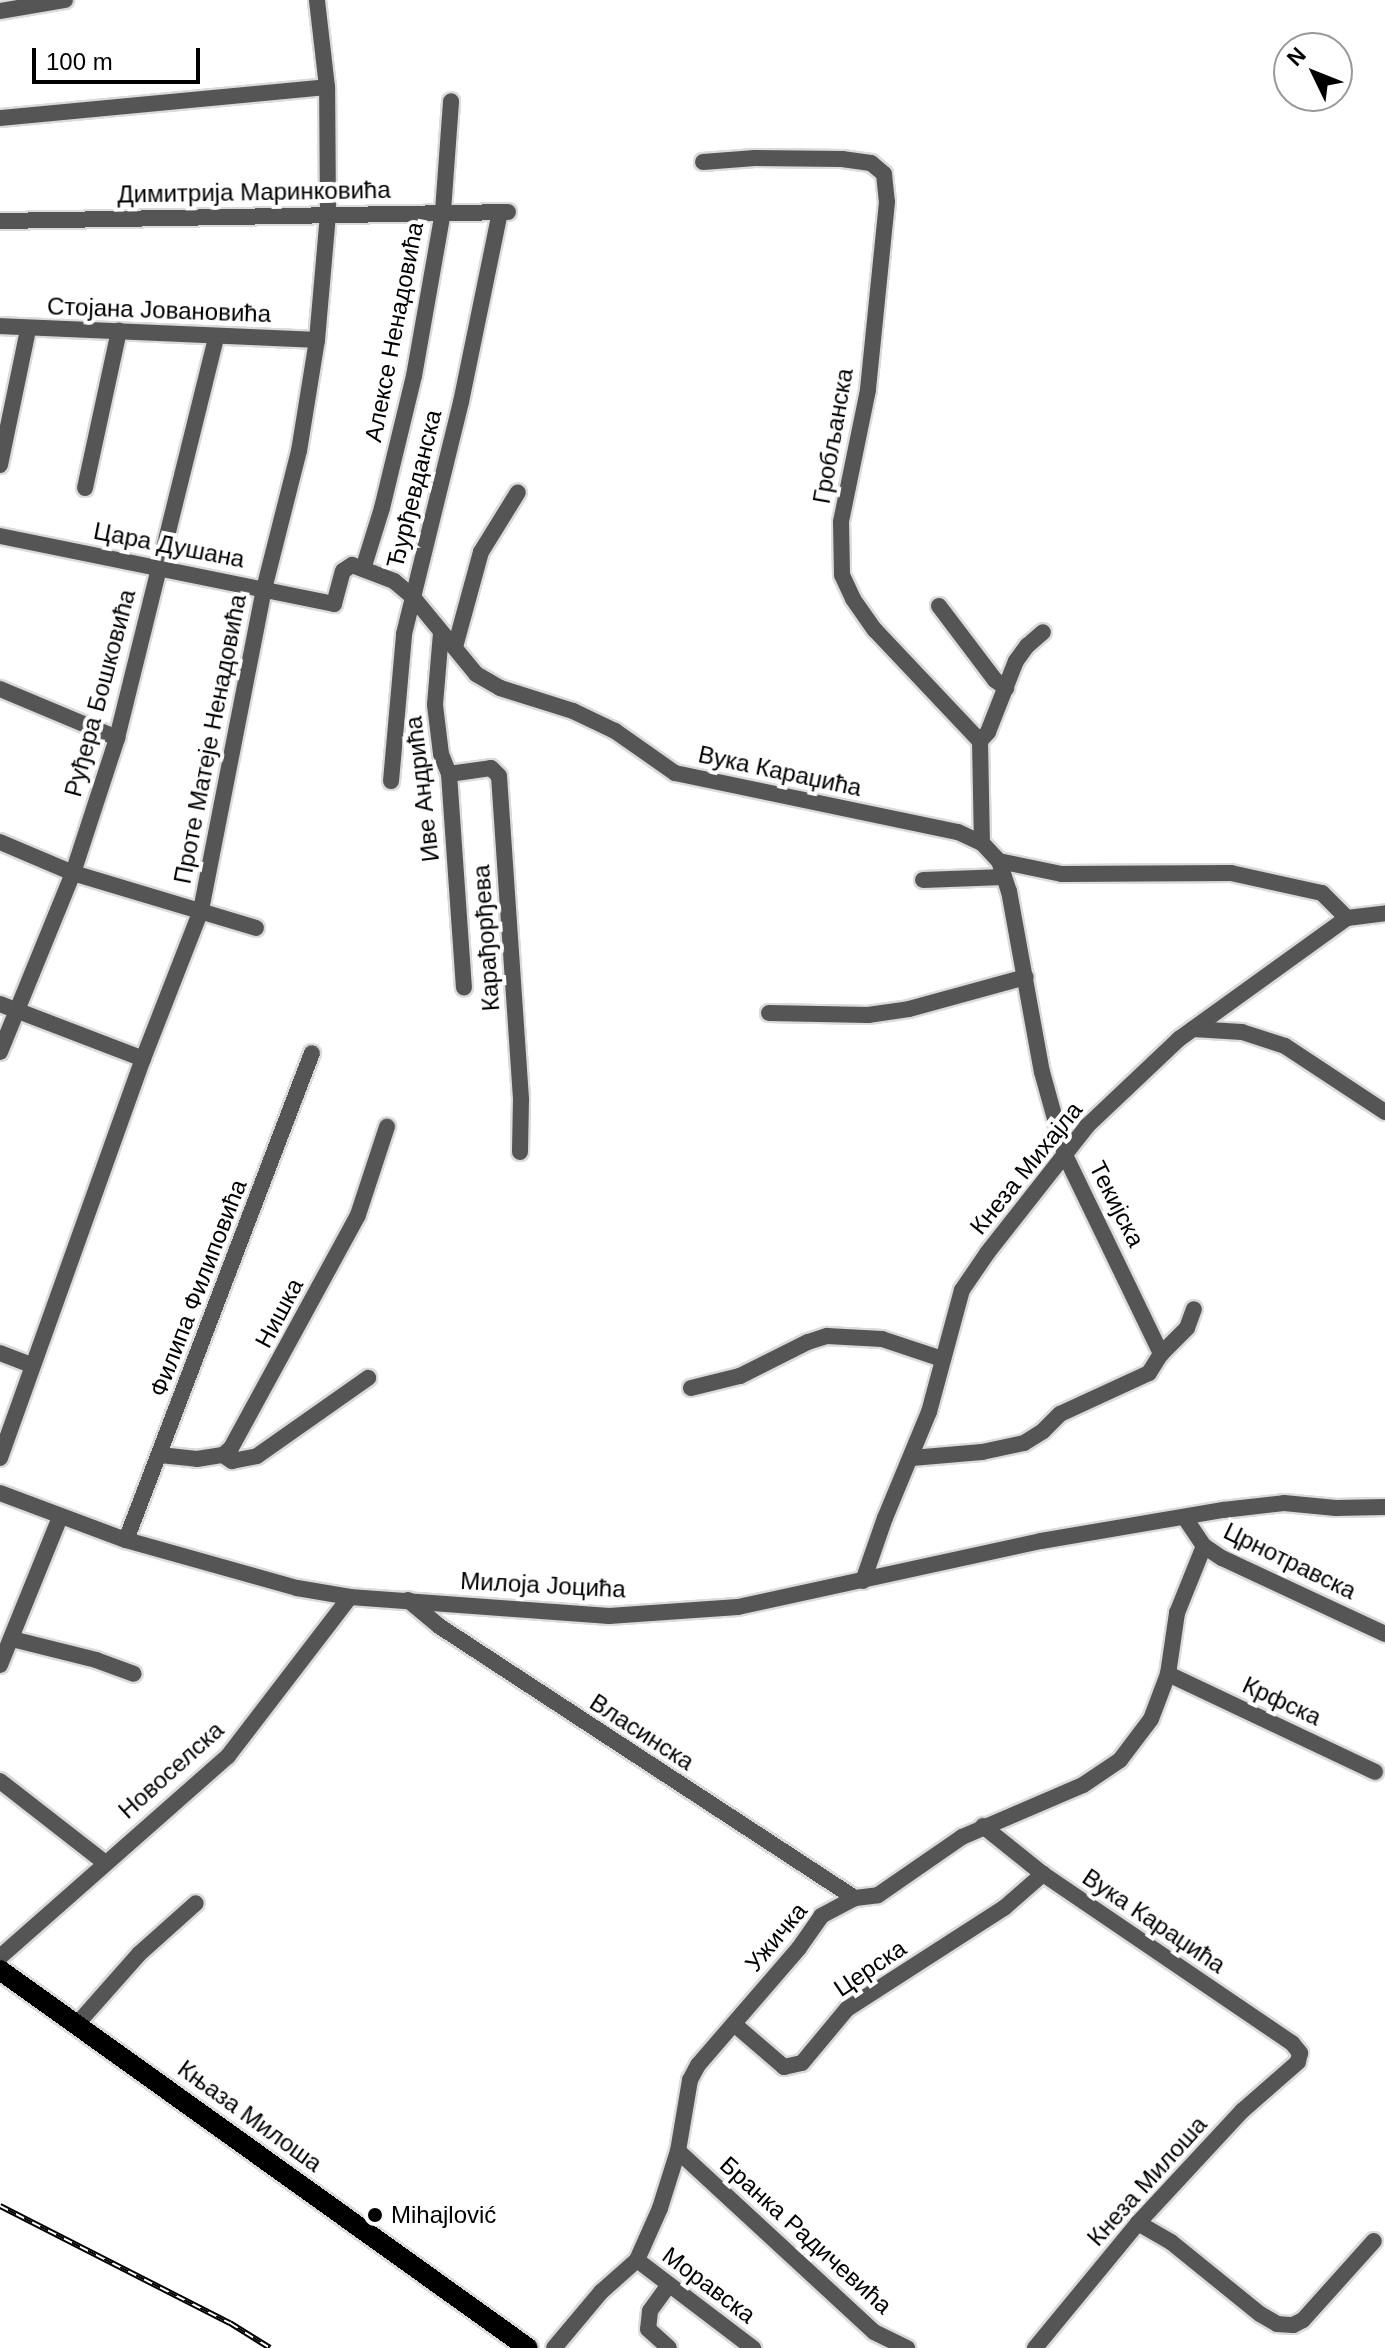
<!DOCTYPE html>
<meta charset="utf-8">
<style>
body{margin:0}
#map{position:relative;width:1385px;height:2348px;overflow:hidden;background:#fff;font-family:Helvetica,sans-serif}
div>[style]{position:absolute}
.roads{filter:drop-shadow(2px 0 #dbdbdb) drop-shadow(-2px 0 #dbdbdb) drop-shadow(0 2px #dbdbdb) drop-shadow(0 -2px #dbdbdb)}
.minor>*{height:16px;margin:-8px;padding:0 8px;transform-origin:8px;border-radius:8px;background:#555}
.major>*{height:20px;margin:-10px;padding:0 10px;transform-origin:10px;border-radius:10px;background:#000}
.rail>*{height:6px;margin-top:-3px;transform-origin:0;background:repeating-linear-gradient(90deg,#fff 0 9px,#000 0 18px);box-sizing:border-box;border-block:2px solid #000}
.dots>*{width:22px;height:22px;translate:-50% -50%;box-sizing:border-box;border:4px solid #fff;border-radius:50%}
span{translate:-50% -50%;white-space:nowrap;text-align:center;line-height:1.15;-webkit-text-stroke:8px #fff;paint-order:stroke}
.street-label{font-size:24px;color:#000}
.poi-label{font-size:24px;color:#000}
.left{translate:0 -50%;text-align:left}
.north{position:absolute;left:1273px;top:32px;width:80px;height:80px;box-sizing:border-box;background:#fff;border:2px solid #999;border-radius:50%;rotate:313deg;font-size:22px;font-weight:700;line-height:32px;text-align:center;color:#000}
.north::after{content:'';display:block;margin:auto;width:28px;height:36px;background:#000;clip-path:polygon(50% 0,100% 100%,50% 72%,0 100%)}
.scale{position:absolute;left:32px;top:48px;width:168px;height:36px;box-sizing:border-box;border:4px solid #000;border-top:0;padding-left:10px;font-size:24px;line-height:28px;white-space:nowrap;color:#000;-webkit-text-stroke:6px #fff;paint-order:stroke}
</style>
<div id="map">
<div class="roads">
<div class="minor">
<div style="left:0;top:11px;width:66px;rotate:-9.6deg"></div>
<div style="left:0;top:118px;width:328px;rotate:-5.4deg"></div>
<div style="left:703px;top:162px;width:52px;rotate:-4.4deg"></div>
<div style="left:755px;top:158px;width:87px;rotate:0.7deg"></div>
<div style="left:842px;top:159px;width:29px;rotate:8deg"></div>
<div style="left:871px;top:163px;width:17px;rotate:40deg"></div>
<div style="left:884px;top:174px;width:28px;rotate:84deg"></div>
<div style="left:887px;top:202px;width:189px;rotate:95.8deg"></div>
<div style="left:868px;top:390px;width:135px;rotate:101.6deg"></div>
<div style="left:841px;top:522px;width:53px;rotate:88.9deg"></div>
<div style="left:842px;top:575px;width:26px;rotate:65deg"></div>
<div style="left:853px;top:599px;width:38px;rotate:55deg"></div>
<div style="left:875px;top:630px;width:153px;rotate:46.6deg"></div>
<div style="left:980px;top:741px;width:102px;rotate:88.9deg"></div>
<div style="left:0;top:221px;width:508px;rotate:-1.01deg"></div>
<div style="left:0;top:326px;width:317px;rotate:2.5deg"></div>
<div style="left:0;top:465px;width:138px;rotate:-78.3deg"></div>
<div style="left:85px;top:488px;width:161px;rotate:-77.8deg"></div>
<div style="left:0;top:536px;width:341px;rotate:11.5deg"></div>
<div style="left:334px;top:604px;width:34px;rotate:-75deg"></div>
<div style="left:343px;top:571px;width:11px;rotate:-34deg"></div>
<div style="left:352px;top:565px;width:45px;rotate:20.9deg"></div>
<div style="left:394px;top:581px;width:23px;rotate:40deg"></div>
<div style="left:412px;top:596px;width:101px;rotate:50.6deg"></div>
<div style="left:476px;top:674px;width:28px;rotate:30deg"></div>
<div style="left:500px;top:688px;width:77px;rotate:17.5deg"></div>
<div style="left:573px;top:711px;width:47px;rotate:25.5deg"></div>
<div style="left:615px;top:731px;width:73px;rotate:35deg"></div>
<div style="left:675px;top:773px;width:289px;rotate:11.8deg"></div>
<div style="left:958px;top:832px;width:26px;rotate:25deg"></div>
<div style="left:982px;top:843px;width:25px;rotate:47deg"></div>
<div style="left:999px;top:861px;width:32px;rotate:72deg"></div>
<div style="left:1009px;top:891px;width:184px;rotate:79.7deg"></div>
<div style="left:1042px;top:1072px;width:86px;rotate:74.5deg"></div>
<div style="left:1065px;top:1155px;width:221px;rotate:64.2deg"></div>
<div style="left:363px;top:569px;width:64px;rotate:-72.7deg"></div>
<div style="left:382px;top:508px;width:136px;rotate:-76.4deg"></div>
<div style="left:414px;top:376px;width:168px;rotate:-80deg"></div>
<div style="left:443px;top:211px;width:110px;rotate:-85.8deg"></div>
<div style="left:939px;top:606px;width:93px;rotate:52.9deg"></div>
<div style="left:995px;top:680px;width:14px;rotate:36deg"></div>
<div style="left:441px;top:633px;width:72px;rotate:94.8deg"></div>
<div style="left:435px;top:705px;width:49px;rotate:83deg"></div>
<div style="left:441px;top:754px;width:22px;rotate:68deg"></div>
<div style="left:449px;top:774px;width:214px;rotate:86deg"></div>
<div style="left:455px;top:647px;width:98px;rotate:-74.7deg"></div>
<div style="left:481px;top:552px;width:70px;rotate:-58.3deg"></div>
<div style="left:0;top:689px;width:127px;rotate:22.7deg"></div>
<div style="left:980px;top:741px;width:12px;rotate:-48deg"></div>
<div style="left:988px;top:732px;width:76px;rotate:-68.5deg"></div>
<div style="left:1016px;top:661px;width:19px;rotate:-54deg"></div>
<div style="left:1027px;top:646px;width:21px;rotate:-41deg"></div>
<div style="left:449px;top:774px;width:42px;rotate:-8.1deg"></div>
<div style="left:491px;top:768px;width:11px;rotate:45deg"></div>
<div style="left:499px;top:776px;width:324px;rotate:86.1deg"></div>
<div style="left:521px;top:1099px;width:53px;rotate:91.1deg"></div>
<div style="left:391px;top:781px;width:148px;rotate:-84.9deg"></div>
<div style="left:404px;top:634px;width:239px;rotate:-76.2deg"></div>
<div style="left:461px;top:402px;width:194px;rotate:-78.4deg"></div>
<div style="left:0;top:842px;width:79px;rotate:23deg"></div>
<div style="left:73px;top:873px;width:191px;rotate:16.7deg"></div>
<div style="left:999px;top:861px;width:64px;rotate:11.7deg"></div>
<div style="left:1062px;top:874px;width:169px;rotate:-0.3deg"></div>
<div style="left:1231px;top:873px;width:93px;rotate:12.4deg"></div>
<div style="left:1322px;top:893px;width:35px;rotate:45deg"></div>
<div style="left:923px;top:880px;width:81px;rotate:-2.1deg"></div>
<div style="left:0;top:1004px;width:153px;rotate:21deg"></div>
<div style="left:769px;top:1013px;width:99px;rotate:1.2deg"></div>
<div style="left:868px;top:1015px;width:41px;rotate:-8.3deg"></div>
<div style="left:909px;top:1009px;width:121px;rotate:-15.3deg"></div>
<div style="left:1193px;top:1029px;width:49px;rotate:3.5deg"></div>
<div style="left:1242px;top:1032px;width:45px;rotate:18deg"></div>
<div style="left:1285px;top:1046px;width:120px;rotate:33.4deg"></div>
<div style="left:0;top:1052px;width:193px;rotate:-67.8deg"></div>
<div style="left:73px;top:873px;width:142px;rotate:-71.9deg"></div>
<div style="left:117px;top:738px;width:413px;rotate:-76.1deg"></div>
<div style="left:0;top:1353px;width:33px;rotate:21deg"></div>
<div style="left:691px;top:1388px;width:50px;rotate:-13.8deg"></div>
<div style="left:740px;top:1376px;width:76px;rotate:-26.6deg"></div>
<div style="left:808px;top:1342px;width:20px;rotate:-18deg"></div>
<div style="left:827px;top:1336px;width:55px;rotate:3.1deg"></div>
<div style="left:882px;top:1339px;width:63px;rotate:18.4deg"></div>
<div style="left:160px;top:1455px;width:37px;rotate:6deg"></div>
<div style="left:197px;top:1459px;width:26px;rotate:-9deg"></div>
<div style="left:223px;top:1455px;width:11px;rotate:-41deg"></div>
<div style="left:231px;top:1448px;width:265px;rotate:-61.4deg"></div>
<div style="left:358px;top:1215px;width:93px;rotate:-71.8deg"></div>
<div style="left:223px;top:1455px;width:11px;rotate:34deg"></div>
<div style="left:232px;top:1461px;width:25px;rotate:-11deg"></div>
<div style="left:257px;top:1456px;width:136px;rotate:-35.1deg"></div>
<div style="left:0;top:1458px;width:424px;rotate:-70.3deg"></div>
<div style="left:143px;top:1059px;width:160px;rotate:-68.7deg"></div>
<div style="left:201px;top:910px;width:327px;rotate:-78.9deg"></div>
<div style="left:264px;top:589px;width:142px;rotate:-75.8deg"></div>
<div style="left:299px;top:451px;width:112px;rotate:-80.8deg"></div>
<div style="left:317px;top:340px;width:125px;rotate:-85deg"></div>
<div style="left:328px;top:215px;width:128px;rotate:-90.4deg"></div>
<div style="left:327px;top:87px;width:88px;rotate:-96.6deg"></div>
<div style="left:912px;top:1458px;width:70px;rotate:-4.9deg"></div>
<div style="left:982px;top:1452px;width:43px;rotate:-12.1deg"></div>
<div style="left:1024px;top:1443px;width:22px;rotate:-32deg"></div>
<div style="left:1043px;top:1431px;width:24px;rotate:-45deg"></div>
<div style="left:1060px;top:1414px;width:98px;rotate:-24.7deg"></div>
<div style="left:1149px;top:1373px;width:22px;rotate:-58deg"></div>
<div style="left:1161px;top:1354px;width:37px;rotate:-45deg"></div>
<div style="left:1187px;top:1328px;width:20px;rotate:-70deg"></div>
<div style="left:0;top:1493px;width:134px;rotate:20.5deg"></div>
<div style="left:126px;top:1540px;width:178px;rotate:15.7deg"></div>
<div style="left:297px;top:1588px;width:54px;rotate:9.6deg"></div>
<div style="left:350px;top:1597px;width:260px;rotate:4.2deg"></div>
<div style="left:609px;top:1616px;width:129px;rotate:-4deg"></div>
<div style="left:738px;top:1607px;width:310px;rotate:-12.3deg"></div>
<div style="left:1041px;top:1541px;width:185px;rotate:-9.7deg"></div>
<div style="left:1223px;top:1510px;width:61px;rotate:-6.5deg"></div>
<div style="left:1284px;top:1503px;width:52px;rotate:5.5deg"></div>
<div style="left:1336px;top:1508px;width:49px;rotate:-1.2deg"></div>
<div style="left:1185px;top:1518px;width:34px;rotate:56deg"></div>
<div style="left:1204px;top:1546px;width:22px;rotate:34deg"></div>
<div style="left:1222px;top:1558px;width:180px;rotate:25deg"></div>
<div style="left:126px;top:1540px;width:521px;rotate:-69.1deg"></div>
<div style="left:863px;top:1581px;width:67px;rotate:-70.8deg"></div>
<div style="left:885px;top:1518px;width:115px;rotate:-67.5deg"></div>
<div style="left:929px;top:1412px;width:126px;rotate:-74.9deg"></div>
<div style="left:962px;top:1290px;width:46px;rotate:-55.6deg"></div>
<div style="left:988px;top:1252px;width:160px;rotate:-51.8deg"></div>
<div style="left:1087px;top:1126px;width:127px;rotate:-43.4deg"></div>
<div style="left:1179px;top:1039px;width:207px;rotate:-35.8deg"></div>
<div style="left:1347px;top:918px;width:38px;rotate:-7deg"></div>
<div style="left:408px;top:1600px;width:40px;rotate:40deg"></div>
<div style="left:439px;top:1626px;width:497px;rotate:33.2deg"></div>
<div style="left:12px;top:1639px;width:87px;rotate:14deg"></div>
<div style="left:96px;top:1660px;width:40px;rotate:20.2deg"></div>
<div style="left:0;top:1665px;width:160px;rotate:-67.9deg"></div>
<div style="left:1168px;top:1674px;width:229px;rotate:25.3deg"></div>
<div style="left:0;top:1781px;width:132px;rotate:37.9deg"></div>
<div style="left:983px;top:1826px;width:77px;rotate:38.7deg"></div>
<div style="left:1043px;top:1874px;width:301px;rotate:34.2deg"></div>
<div style="left:1292px;top:2043px;width:13px;rotate:51deg"></div>
<div style="left:1300px;top:2053px;width:9px;rotate:103deg"></div>
<div style="left:1298px;top:2062px;width:74px;rotate:138.8deg"></div>
<div style="left:1242px;top:2111px;width:153px;rotate:132.9deg"></div>
<div style="left:1138px;top:2223px;width:162px;rotate:129.5deg"></div>
<div style="left:0;top:1957px;width:304px;rotate:-41.4deg"></div>
<div style="left:228px;top:1756px;width:200px;rotate:-52.5deg"></div>
<div style="left:78px;top:2023px;width:92px;rotate:-48.5deg"></div>
<div style="left:139px;top:1954px;width:76px;rotate:-41.8deg"></div>
<div style="left:734px;top:2024px;width:66px;rotate:40.7deg"></div>
<div style="left:784px;top:2067px;width:18px;rotate:-13deg"></div>
<div style="left:802px;top:2063px;width:70px;rotate:-50.2deg"></div>
<div style="left:847px;top:2009px;width:187px;rotate:-32.8deg"></div>
<div style="left:1004px;top:1908px;width:52px;rotate:-41.1deg"></div>
<div style="left:678px;top:2151px;width:267px;rotate:42.7deg"></div>
<div style="left:874px;top:2332px;width:37px;rotate:26deg"></div>
<div style="left:1138px;top:2223px;width:38px;rotate:30deg"></div>
<div style="left:1171px;top:2242px;width:114px;rotate:39deg"></div>
<div style="left:1260px;top:2314px;width:20px;rotate:30deg"></div>
<div style="left:1277px;top:2324px;width:16px;rotate:4deg"></div>
<div style="left:1293px;top:2325px;width:11px;rotate:-27deg"></div>
<div style="left:1303px;top:2320px;width:106px;rotate:-48.1deg"></div>
<div style="left:637px;top:2260px;width:146px;rotate:37.2deg"></div>
<div style="left:668px;top:2286px;width:31px;rotate:126deg"></div>
<div style="left:650px;top:2311px;width:18px;rotate:96deg"></div>
<div style="left:648px;top:2329px;width:28px;rotate:42deg"></div>
<div style="left:554px;top:2348px;width:73px;rotate:-50deg"></div>
<div style="left:601px;top:2292px;width:48px;rotate:-41.6deg"></div>
<div style="left:637px;top:2260px;width:57px;rotate:-66.1deg"></div>
<div style="left:660px;top:2208px;width:60px;rotate:-72.5deg"></div>
<div style="left:678px;top:2151px;width:72px;rotate:-80.4deg"></div>
<div style="left:690px;top:2080px;width:17px;rotate:-62deg"></div>
<div style="left:698px;top:2065px;width:155px;rotate:-49.2deg"></div>
<div style="left:799px;top:1948px;width:39px;rotate:-55deg"></div>
<div style="left:821px;top:1916px;width:38px;rotate:-28deg"></div>
<div style="left:855px;top:1898px;width:23px;rotate:-7deg"></div>
<div style="left:878px;top:1895px;width:102px;rotate:-34.6deg"></div>
<div style="left:962px;top:1837px;width:132px;rotate:-23.3deg"></div>
<div style="left:1083px;top:1785px;width:45px;rotate:-34deg"></div>
<div style="left:1120px;top:1760px;width:51px;rotate:-52.9deg"></div>
<div style="left:1151px;top:1719px;width:48px;rotate:-69.3deg"></div>
<div style="left:1168px;top:1674px;width:62px;rotate:-81.6deg"></div>
<div style="left:1177px;top:1613px;width:72px;rotate:-68.1deg"></div>
</div>
<div class="major">
<div style="left:0;top:1970px;width:649px;rotate:35.6deg"></div>
</div>
</div>
<div class="rail">
<div style="left:0;top:2206px;width:258px;rotate:27deg"></div>
<div style="left:230px;top:2323px;width:47px;rotate:32deg"></div>
</div>
<div class="dots">
<div style="left:375px;top:2215px;background:#000"></div>
</div>
<div class="street-label">
<span style="left:254px;top:192px;rotate:-1deg">Димитрија Маринковића</span>
<span style="left:159px;top:310px;rotate:2deg">Стојана Јовановића</span>
<span style="left:394px;top:332px;rotate:-79deg">Алексе Ненадовића</span>
<span style="left:833px;top:436px;rotate:-80deg">Гробљанска</span>
<span style="left:414px;top:489px;rotate:-76deg">Ђурђевданска</span>
<span style="left:169px;top:545px;rotate:11deg">Цара Душана</span>
<span style="left:100px;top:693px;rotate:-75deg">Руђера Бошковића</span>
<span style="left:210px;top:739px;rotate:-79deg">Проте Матеје Ненадовића</span>
<span style="left:780px;top:771px;rotate:12deg">Вука Караџића</span>
<span style="left:422px;top:789px;rotate:-97deg">Иве Андрића</span>
<span style="left:486px;top:938px;rotate:-94deg">Карађорђева</span>
<span style="left:1026px;top:1168px;rotate:-51deg">Кнеза Михајла</span>
<span style="left:1117px;top:1204px;rotate:63deg">Текијска</span>
<span style="left:198px;top:1288px;rotate:-69deg">Филипа Филиповића</span>
<span style="left:279px;top:1313px;rotate:-62deg">Нишка</span>
<span style="left:1290px;top:1561px;rotate:26deg">Црнотравска</span>
<span style="left:543px;top:1585px;rotate:3deg">Милоја Јоцића</span>
<span style="left:1282px;top:1701px;rotate:25deg">Крфска</span>
<span style="left:642px;top:1732px;rotate:33deg">Власинска</span>
<span style="left:171px;top:1770px;rotate:-42deg">Новоселска</span>
<span style="left:1154px;top:1921px;rotate:34deg">Вука Караџића</span>
<span style="left:776px;top:1937px;rotate:-50deg">Ужичка</span>
<span style="left:870px;top:1968px;rotate:-34deg">Церска</span>
<span style="left:250px;top:2116px;rotate:36deg">Књаза Милоша</span>
<span style="left:1147px;top:2181px;rotate:-48deg">Кнеза Милоша</span>
<span style="left:806px;top:2235px;rotate:42deg">Бранка Радичевића</span>
<span style="left:709px;top:2285px;rotate:37deg">Моравска</span>
</div>
<div class="poi-label">
<span class="left" style="left:391px;top:2215px">Mihajlović</span>
</div>
<div class="north">N</div>
<div class="scale">100 m</div>
</div>
